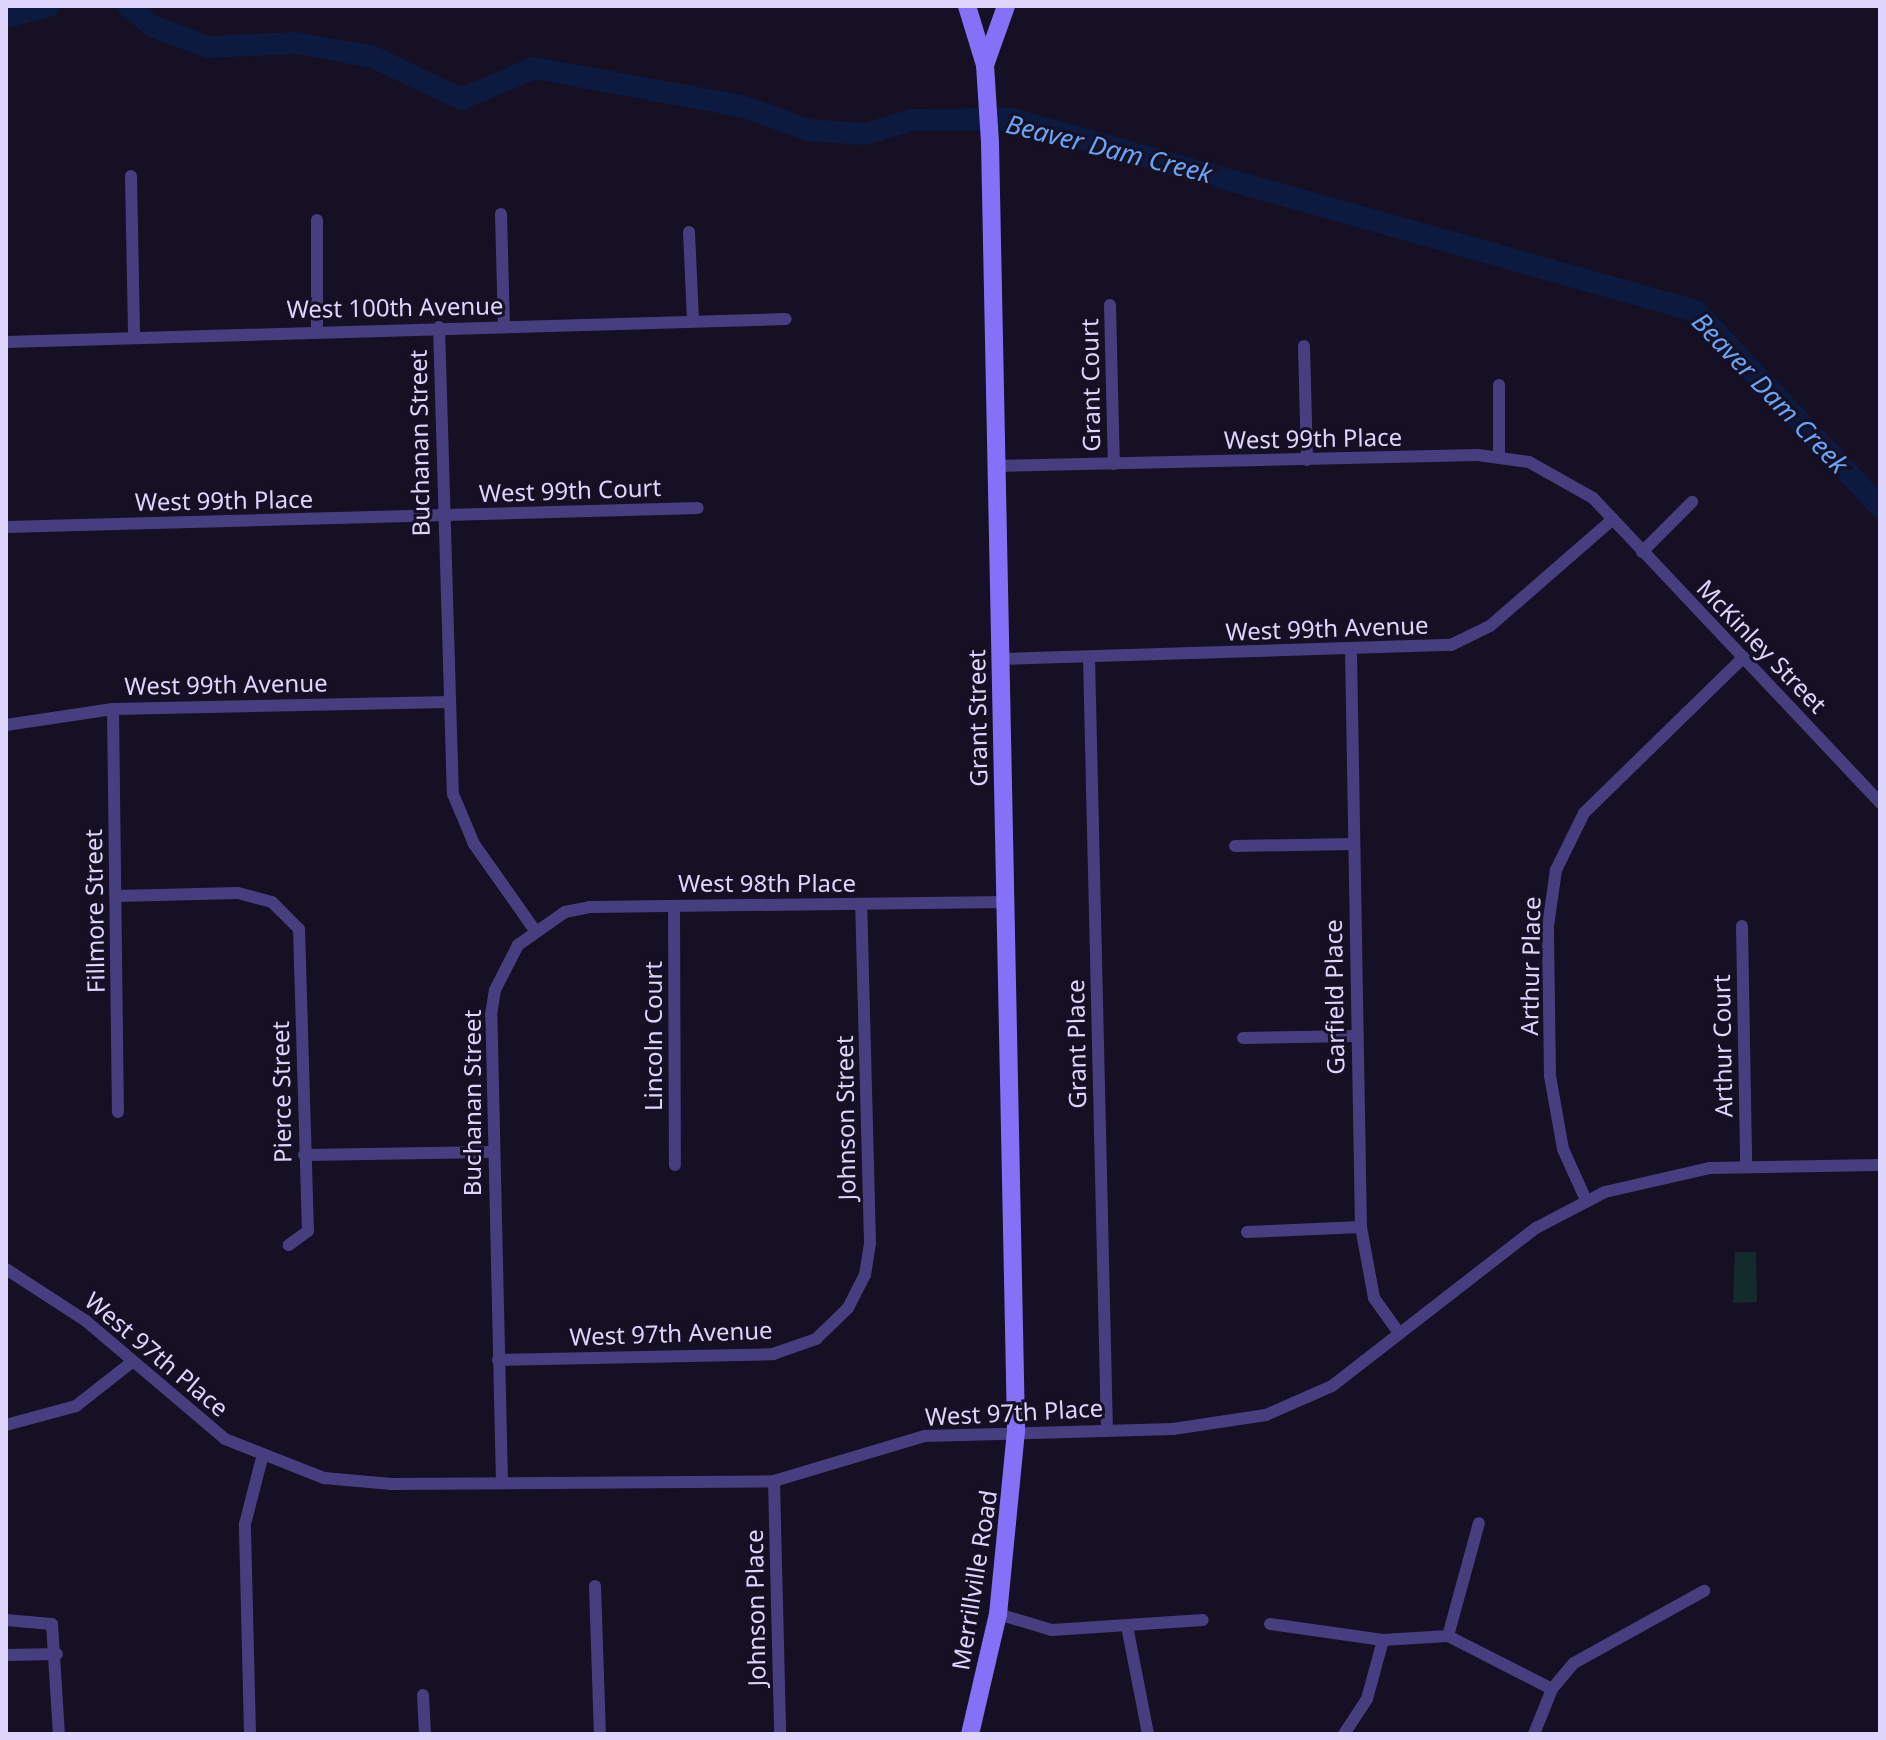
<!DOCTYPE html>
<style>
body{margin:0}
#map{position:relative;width:1886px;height:1740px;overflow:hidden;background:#151023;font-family:"Noto Sans",sans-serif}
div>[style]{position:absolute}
.green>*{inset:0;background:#132b2d}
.river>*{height:22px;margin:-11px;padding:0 11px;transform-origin:11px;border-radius:11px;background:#0d1a3f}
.street>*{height:12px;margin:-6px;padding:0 6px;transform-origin:6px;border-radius:6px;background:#473e80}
.secondary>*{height:18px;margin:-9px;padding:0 9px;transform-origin:9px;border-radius:9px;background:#8471f7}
span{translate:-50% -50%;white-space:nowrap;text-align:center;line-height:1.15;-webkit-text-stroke:6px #151023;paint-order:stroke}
.street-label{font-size:24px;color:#ded5fd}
.water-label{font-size:26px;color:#69a5f6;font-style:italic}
.frame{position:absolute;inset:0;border:8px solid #ded5fd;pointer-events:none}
</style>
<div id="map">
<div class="green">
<div style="clip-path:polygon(1735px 1252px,1756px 1252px,1757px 1302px,1733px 1303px)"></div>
</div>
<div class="river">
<div style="left:128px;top:6px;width:33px;rotate:39deg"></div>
<div style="left:154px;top:27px;width:58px;rotate:20.3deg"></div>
<div style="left:208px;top:47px;width:88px;rotate:-2.6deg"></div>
<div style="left:296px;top:43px;width:78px;rotate:10.3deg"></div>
<div style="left:373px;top:57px;width:98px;rotate:25.5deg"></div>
<div style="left:461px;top:99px;width:79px;rotate:-23deg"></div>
<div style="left:534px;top:68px;width:211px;rotate:10.4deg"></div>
<div style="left:742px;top:106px;width:70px;rotate:20deg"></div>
<div style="left:808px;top:130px;width:57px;rotate:4deg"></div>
<div style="left:865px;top:134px;width:49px;rotate:-16.6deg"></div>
<div style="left:912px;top:120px;width:100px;rotate:-0.6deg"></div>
<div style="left:1012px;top:119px;width:710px;rotate:15.68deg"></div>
<div style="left:1696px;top:311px;width:269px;rotate:46.8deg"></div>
<div style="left:6px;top:17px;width:44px;rotate:-14.3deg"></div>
</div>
<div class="street">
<div style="left:131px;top:176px;width:159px;rotate:88.9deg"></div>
<div style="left:501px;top:214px;width:112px;rotate:88.5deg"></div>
<div style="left:317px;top:220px;width:110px;rotate:90deg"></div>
<div style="left:689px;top:232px;width:89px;rotate:87.4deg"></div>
<div style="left:1110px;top:305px;width:159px;rotate:88.6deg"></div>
<div style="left:439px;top:327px;width:467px;rotate:88.3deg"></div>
<div style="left:453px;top:794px;width:54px;rotate:67.2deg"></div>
<div style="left:474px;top:844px;width:104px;rotate:54.8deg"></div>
<div style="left:6px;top:342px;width:780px;rotate:-1.69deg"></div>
<div style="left:1304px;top:346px;width:114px;rotate:88.5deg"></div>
<div style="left:1499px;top:385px;width:71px;rotate:90deg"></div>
<div style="left:995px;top:466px;width:483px;rotate:-1.3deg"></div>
<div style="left:1478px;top:455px;width:51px;rotate:7.8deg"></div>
<div style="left:1529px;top:462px;width:73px;rotate:29.4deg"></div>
<div style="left:1593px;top:498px;width:419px;rotate:46.7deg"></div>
<div style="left:6px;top:527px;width:692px;rotate:-1.57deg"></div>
<div style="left:1642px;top:552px;width:71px;rotate:-45deg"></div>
<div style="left:1351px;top:650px;width:577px;rotate:89.01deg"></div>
<div style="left:1361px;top:1227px;width:72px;rotate:79.6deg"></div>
<div style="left:1374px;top:1298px;width:43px;rotate:54.5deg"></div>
<div style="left:1089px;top:657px;width:773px;rotate:88.67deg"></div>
<div style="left:999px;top:659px;width:452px;rotate:-1.8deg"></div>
<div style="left:1451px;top:645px;width:43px;rotate:-26deg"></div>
<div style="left:1490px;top:626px;width:163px;rotate:-41deg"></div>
<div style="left:113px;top:709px;width:403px;rotate:89.3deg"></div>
<div style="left:6px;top:725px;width:108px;rotate:-8.5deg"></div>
<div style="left:113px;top:709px;width:336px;rotate:-1.2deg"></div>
<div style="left:1235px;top:846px;width:118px;rotate:-1deg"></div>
<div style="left:117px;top:896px;width:121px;rotate:-1.4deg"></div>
<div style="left:238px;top:893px;width:35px;rotate:15deg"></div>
<div style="left:272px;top:902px;width:38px;rotate:45deg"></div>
<div style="left:299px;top:929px;width:302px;rotate:88.3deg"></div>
<div style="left:308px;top:1231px;width:24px;rotate:144deg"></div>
<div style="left:674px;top:906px;width:259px;rotate:89.8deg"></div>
<div style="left:1742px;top:926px;width:240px;rotate:89deg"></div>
<div style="left:1243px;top:1038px;width:114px;rotate:-1deg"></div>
<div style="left:304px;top:1155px;width:190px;rotate:-0.9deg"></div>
<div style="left:1586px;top:1200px;width:56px;rotate:-114.3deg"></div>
<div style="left:1563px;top:1149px;width:74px;rotate:-100.1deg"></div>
<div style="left:1550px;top:1076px;width:150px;rotate:-90.8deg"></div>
<div style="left:1548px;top:926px;width:57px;rotate:-81.9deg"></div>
<div style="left:1556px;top:870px;width:64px;rotate:-63.8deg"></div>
<div style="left:1584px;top:813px;width:223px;rotate:-44.3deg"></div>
<div style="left:1247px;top:1232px;width:114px;rotate:-2.5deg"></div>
<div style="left:6px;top:1269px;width:95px;rotate:33deg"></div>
<div style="left:86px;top:1321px;width:182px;rotate:40.3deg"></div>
<div style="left:225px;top:1439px;width:106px;rotate:21.5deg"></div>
<div style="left:324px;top:1478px;width:68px;rotate:5deg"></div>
<div style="left:392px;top:1484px;width:382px;rotate:-0.4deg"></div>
<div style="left:774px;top:1481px;width:158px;rotate:-16.6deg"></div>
<div style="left:925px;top:1436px;width:248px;rotate:-1.6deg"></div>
<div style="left:1173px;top:1429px;width:94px;rotate:-8.6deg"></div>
<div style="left:1266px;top:1415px;width:72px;rotate:-23.7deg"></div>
<div style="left:1332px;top:1386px;width:258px;rotate:-37.8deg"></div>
<div style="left:1536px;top:1228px;width:78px;rotate:-27.6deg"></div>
<div style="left:1605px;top:1192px;width:108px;rotate:-12.9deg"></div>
<div style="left:1710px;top:1168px;width:170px;rotate:-1deg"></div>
<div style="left:498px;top:1360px;width:275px;rotate:-1.2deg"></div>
<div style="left:773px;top:1354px;width:46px;rotate:-19.2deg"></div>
<div style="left:816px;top:1339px;width:45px;rotate:-44.1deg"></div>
<div style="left:848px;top:1308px;width:37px;rotate:-63deg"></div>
<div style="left:865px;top:1275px;width:33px;rotate:-81deg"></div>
<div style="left:870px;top:1242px;width:337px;rotate:-91.5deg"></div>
<div style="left:6px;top:1425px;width:73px;rotate:-15.2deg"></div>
<div style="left:76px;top:1406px;width:71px;rotate:-38.2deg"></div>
<div style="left:774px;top:1481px;width:253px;rotate:88.6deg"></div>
<div style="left:502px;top:1483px;width:468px;rotate:-91.3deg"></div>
<div style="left:491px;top:1015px;width:25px;rotate:-81deg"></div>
<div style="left:495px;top:990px;width:51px;rotate:-62.9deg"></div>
<div style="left:518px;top:945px;width:57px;rotate:-35.1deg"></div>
<div style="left:565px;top:912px;width:25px;rotate:-11deg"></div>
<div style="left:590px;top:907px;width:415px;rotate:-0.7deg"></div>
<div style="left:595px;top:1586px;width:148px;rotate:88.1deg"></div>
<div style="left:998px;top:1614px;width:56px;rotate:16.5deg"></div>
<div style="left:1052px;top:1630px;width:151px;rotate:-3.8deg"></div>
<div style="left:6px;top:1620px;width:46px;rotate:5deg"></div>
<div style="left:52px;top:1624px;width:110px;rotate:86.4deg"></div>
<div style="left:1270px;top:1624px;width:114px;rotate:8.1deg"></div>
<div style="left:1383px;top:1640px;width:65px;rotate:-3.5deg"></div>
<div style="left:1448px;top:1636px;width:117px;rotate:27deg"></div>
<div style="left:1127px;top:1626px;width:110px;rotate:79deg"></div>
<div style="left:1448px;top:1636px;width:117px;rotate:-74.7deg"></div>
<div style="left:6px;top:1655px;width:51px;rotate:-1.1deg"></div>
<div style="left:423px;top:1695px;width:39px;rotate:87deg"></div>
<div style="left:250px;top:1734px;width:210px;rotate:-91.4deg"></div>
<div style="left:245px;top:1524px;width:68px;rotate:-75.6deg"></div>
<div style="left:1344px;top:1734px;width:42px;rotate:-56.7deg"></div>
<div style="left:1367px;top:1699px;width:61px;rotate:-74.8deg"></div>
<div style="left:1534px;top:1734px;width:48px;rotate:-68.2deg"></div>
<div style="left:1552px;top:1689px;width:34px;rotate:-50deg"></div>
<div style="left:1574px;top:1663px;width:149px;rotate:-29deg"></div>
</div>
<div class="secondary">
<div style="left:967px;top:6px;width:62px;rotate:73deg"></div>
<div style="left:985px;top:65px;width:78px;rotate:86.3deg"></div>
<div style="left:990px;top:143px;width:1288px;rotate:88.84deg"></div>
<div style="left:1016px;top:1431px;width:184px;rotate:95.6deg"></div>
<div style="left:998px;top:1614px;width:123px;rotate:103.1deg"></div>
<div style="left:985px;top:65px;width:63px;rotate:-70.4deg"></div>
</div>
<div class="street-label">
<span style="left:395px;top:307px;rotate:-1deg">West 100th Avenue</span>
<span style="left:1090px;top:385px;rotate:-91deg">Grant Court</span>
<span style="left:1313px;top:438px;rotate:-1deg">West 99th Place</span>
<span style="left:419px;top:443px;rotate:-91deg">Buchanan Street</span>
<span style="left:570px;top:490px;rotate:-2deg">West 99th Court</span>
<span style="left:224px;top:500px;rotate:-1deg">West 99th Place</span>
<span style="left:1327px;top:628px;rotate:-2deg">West 99th Avenue</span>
<span style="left:1762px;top:646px;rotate:46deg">McKinley Street</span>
<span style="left:226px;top:684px;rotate:-1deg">West 99th Avenue</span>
<span style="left:977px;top:718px;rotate:-91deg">Grant Street</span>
<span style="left:767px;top:883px">West 98th Place</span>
<span style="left:94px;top:911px;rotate:-91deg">Fillmore Street</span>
<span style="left:1530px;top:966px;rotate:-89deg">Arthur Place</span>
<span style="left:1334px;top:997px;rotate:-91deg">Garfield Place</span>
<span style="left:653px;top:1036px;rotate:-90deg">Lincoln Court</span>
<span style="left:1076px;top:1044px;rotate:-91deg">Grant Place</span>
<span style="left:1722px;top:1046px;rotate:-91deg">Arthur Court</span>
<span style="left:281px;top:1092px;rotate:-91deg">Pierce Street</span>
<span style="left:472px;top:1103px;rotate:-90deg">Buchanan Street</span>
<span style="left:845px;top:1118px;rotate:-91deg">Johnson Street</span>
<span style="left:671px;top:1333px;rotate:-2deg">West 97th Avenue</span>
<span style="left:157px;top:1354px;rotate:40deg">West 97th Place</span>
<span style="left:1014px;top:1412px;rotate:-3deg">West 97th Place</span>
<span style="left:974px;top:1580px;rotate:-81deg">Merrillville Road</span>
<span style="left:755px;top:1608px;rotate:-91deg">Johnson Place</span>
</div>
<div class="water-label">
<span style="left:1109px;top:149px;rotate:14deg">Beaver Dam Creek</span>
<span style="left:1770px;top:393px;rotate:46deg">Beaver Dam Creek</span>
</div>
<div class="frame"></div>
</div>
